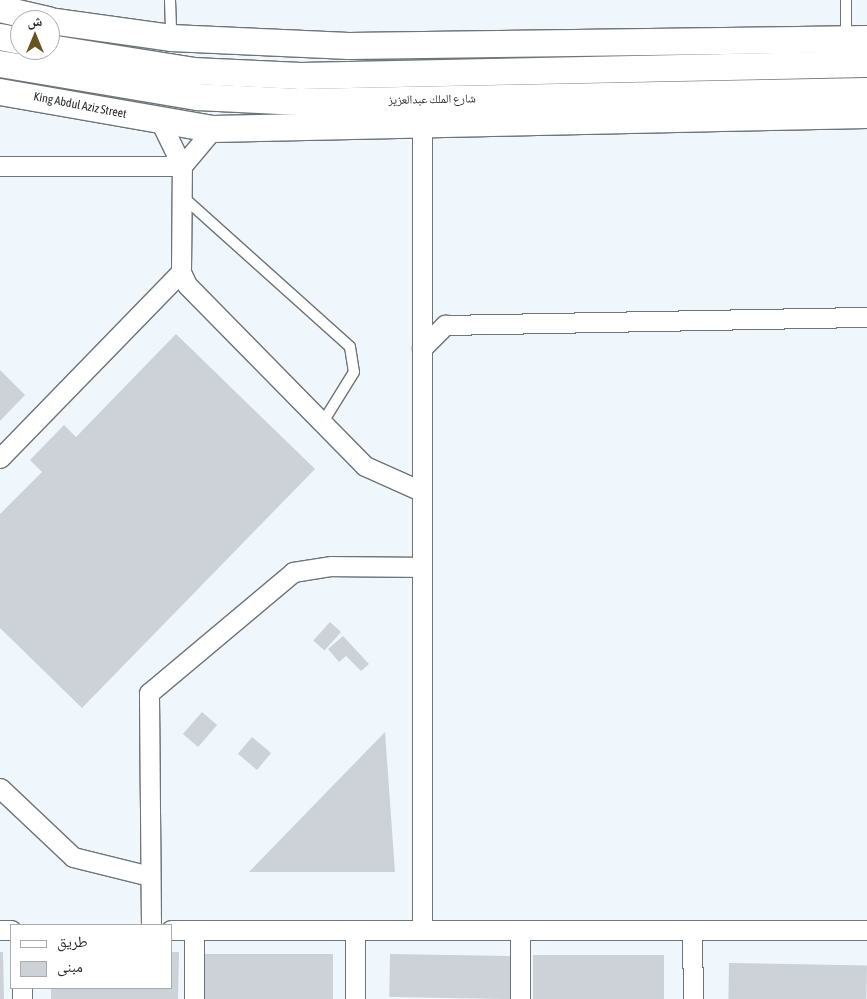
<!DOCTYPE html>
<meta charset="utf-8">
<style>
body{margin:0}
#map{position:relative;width:867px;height:999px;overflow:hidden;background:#f0f7fc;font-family:"Asap Condensed","Noto Naskh Arabic",sans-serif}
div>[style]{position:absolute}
.building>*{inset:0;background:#ccd2d8;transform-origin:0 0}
.roads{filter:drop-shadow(1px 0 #6f7479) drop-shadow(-1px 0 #6f7479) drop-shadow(0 1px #6f7479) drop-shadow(0 -1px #6f7479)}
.lane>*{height:10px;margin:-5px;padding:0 5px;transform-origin:5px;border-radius:5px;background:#fff}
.street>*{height:19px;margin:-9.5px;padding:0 9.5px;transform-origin:9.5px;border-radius:9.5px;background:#fff}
.secondary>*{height:26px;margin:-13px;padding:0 13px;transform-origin:13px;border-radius:13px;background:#fff}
span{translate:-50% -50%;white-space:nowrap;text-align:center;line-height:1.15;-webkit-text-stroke:4px #fff;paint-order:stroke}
.street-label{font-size:12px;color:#2a2c2f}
.legend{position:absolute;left:10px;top:924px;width:162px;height:65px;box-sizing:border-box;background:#fff;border:1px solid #aaabac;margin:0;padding:6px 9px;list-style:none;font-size:15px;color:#2a2c2f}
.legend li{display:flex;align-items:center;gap:10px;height:25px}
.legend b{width:25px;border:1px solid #aaabac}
.north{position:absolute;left:10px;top:10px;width:50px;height:50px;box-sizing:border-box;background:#fff;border:1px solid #aaabac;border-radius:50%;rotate:0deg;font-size:14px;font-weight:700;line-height:20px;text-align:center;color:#2a2c2f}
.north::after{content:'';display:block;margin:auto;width:18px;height:22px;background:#665321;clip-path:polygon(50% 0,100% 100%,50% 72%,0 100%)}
</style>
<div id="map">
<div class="building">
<div style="clip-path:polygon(176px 334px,315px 469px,82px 708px,0 628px,0 514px,42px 472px,30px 460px,64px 425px,76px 437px)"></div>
<div style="clip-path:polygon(0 370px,25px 395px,0 421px)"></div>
<div style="left:330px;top:622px;width:15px;height:25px;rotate:42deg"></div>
<div style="clip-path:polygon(343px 636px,369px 664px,361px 671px,346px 656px,339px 662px,328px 649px)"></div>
<div style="left:202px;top:712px;width:20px;height:29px;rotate:41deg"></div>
<div style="clip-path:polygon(385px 732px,395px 872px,249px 872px)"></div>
<div style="left:252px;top:737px;width:25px;height:22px;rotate:40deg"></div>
<div style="clip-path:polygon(0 952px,3px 952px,4px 999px,0 999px)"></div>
<div style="clip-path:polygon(171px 952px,179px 952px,178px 999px,51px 999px,51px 988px,171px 988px)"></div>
<div style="left:204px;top:954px;width:129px;height:45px"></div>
<div style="left:390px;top:954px;width:125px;height:43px;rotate:1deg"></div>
<div style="left:533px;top:955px;width:131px;height:44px"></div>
<div style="left:729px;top:963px;width:138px;height:36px;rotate:1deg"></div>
</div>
<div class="roads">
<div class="lane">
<div style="left:170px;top:0;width:37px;rotate:88deg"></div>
<div style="left:846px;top:0;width:38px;rotate:90deg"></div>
<div style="left:183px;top:197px;width:224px;rotate:41.9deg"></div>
<div style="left:350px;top:347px;width:25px;rotate:81deg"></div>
<div style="left:354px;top:372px;width:59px;rotate:121.8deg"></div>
</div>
<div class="street">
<div style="left:0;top:166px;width:182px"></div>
<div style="left:182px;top:166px;width:48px;rotate:-50deg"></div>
<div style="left:181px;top:272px;width:14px;rotate:65deg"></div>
<div style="left:187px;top:285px;width:254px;rotate:45.5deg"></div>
<div style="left:365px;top:466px;width:61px;rotate:24.1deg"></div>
<div style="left:422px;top:348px;width:33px;rotate:-45deg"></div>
<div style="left:445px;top:325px;width:422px;rotate:-1.1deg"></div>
<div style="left:0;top:458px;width:260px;rotate:-45.8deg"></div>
<div style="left:181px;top:272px;width:106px;rotate:-89.5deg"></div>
<div style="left:182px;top:166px;width:48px;rotate:-116deg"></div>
<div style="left:0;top:788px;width:100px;rotate:43.4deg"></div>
<div style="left:73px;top:857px;width:79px;rotate:13.9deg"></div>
<div style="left:151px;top:925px;width:232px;rotate:-90.5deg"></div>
<div style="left:149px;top:693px;width:188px;rotate:-40deg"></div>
<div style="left:293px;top:572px;width:39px;rotate:-9deg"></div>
<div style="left:332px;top:566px;width:89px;rotate:0.6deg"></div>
<div style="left:0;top:930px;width:11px"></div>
<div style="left:171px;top:930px;width:696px"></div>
<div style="left:355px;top:930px;width:69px;rotate:90deg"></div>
<div style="left:422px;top:930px;width:803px;rotate:-90deg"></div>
<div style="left:520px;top:930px;width:69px;rotate:90deg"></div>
<div style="left:692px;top:930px;width:69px;rotate:89.2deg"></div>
<div style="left:22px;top:988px;width:11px;rotate:90deg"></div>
<div style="left:194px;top:999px;width:69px;rotate:-90deg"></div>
</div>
<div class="secondary">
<div style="left:0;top:9px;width:49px;rotate:12.9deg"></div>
<div style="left:50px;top:21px;width:122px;rotate:8deg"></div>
<div style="left:171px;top:38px;width:178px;rotate:2.6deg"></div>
<div style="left:349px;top:46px;width:518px;rotate:-0.77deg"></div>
<div style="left:0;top:37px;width:20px;rotate:11deg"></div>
<div style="left:50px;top:48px;width:145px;rotate:9.1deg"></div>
<div style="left:193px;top:71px;width:108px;rotate:2.7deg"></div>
<div style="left:301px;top:76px;width:566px;rotate:-1.21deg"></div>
<div style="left:0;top:64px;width:201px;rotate:9.5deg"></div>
<div style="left:198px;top:97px;width:102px;rotate:2.8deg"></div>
<div style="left:300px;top:102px;width:567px;rotate:-1.11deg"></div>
<div style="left:0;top:92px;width:216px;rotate:9.9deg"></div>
<div style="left:213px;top:129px;width:654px;rotate:-1.23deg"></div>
</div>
</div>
<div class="street-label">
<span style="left:432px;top:100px;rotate:-1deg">شارع الملك عبدالعزيز</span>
<span style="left:80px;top:106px;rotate:11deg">King Abdul Aziz Street</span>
</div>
<ul class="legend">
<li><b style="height:6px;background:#fff"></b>طريق</li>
<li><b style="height:14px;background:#ccd2d8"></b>مبنى</li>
</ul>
<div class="north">ش</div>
</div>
